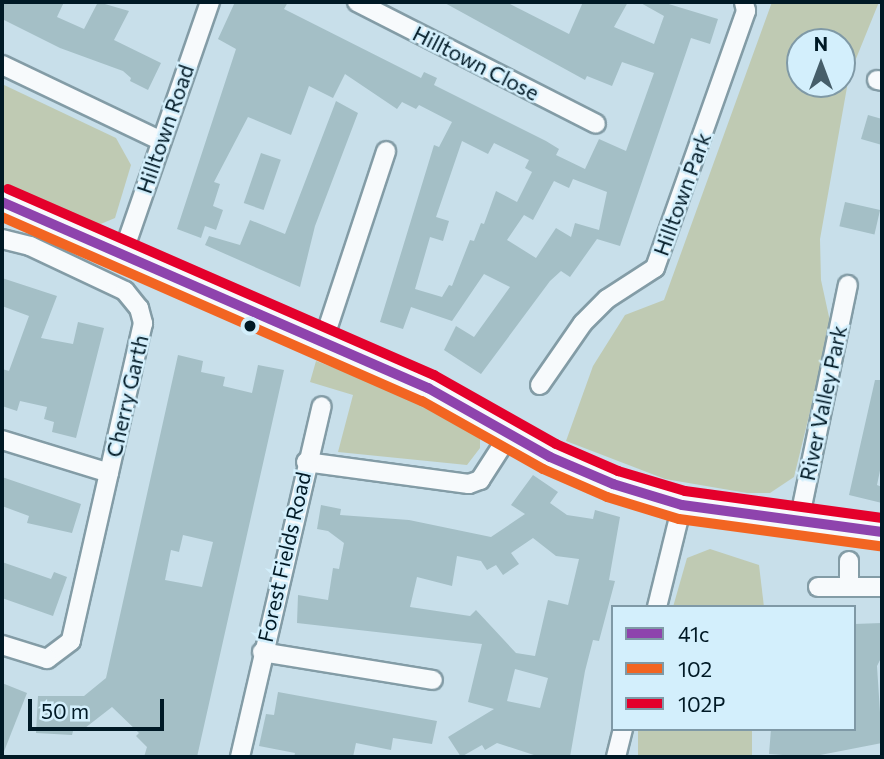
<!DOCTYPE html>
<style>
body{margin:0}
#map{position:relative;width:884px;height:759px;overflow:hidden;background:#c8dfea;font-family:Commissioner,sans-serif}
div>[style]{position:absolute}
.green>*{inset:0;background:#bfcab3;transform-origin:0 0}
.building>*{inset:0;background:#a4bfc6;transform-origin:0 0}
.roads{filter:drop-shadow(2px 0 #839ca6) drop-shadow(-2px 0 #839ca6) drop-shadow(0 2px #839ca6) drop-shadow(0 -2px #839ca6)}
.street>*{height:18px;margin:-9px;padding:0 9px;transform-origin:9px;border-radius:9px;background:#f7fafc}
.secondary>*{height:26px;margin:-13px;padding:0 13px;transform-origin:13px;border-radius:13px;background:#f7fafc}
.bus-1>*{height:10px;margin:-5px;padding:0 5px;transform-origin:5px;border-radius:5px;background:#8e44ad}
.bus-2>*{height:10px;margin:-5px;padding:0 5px;transform-origin:5px;border-radius:5px;background:#f26522}
.bus-3>*{height:10px;margin:-5px;padding:0 5px;transform-origin:5px;border-radius:5px;background:#e4002b}
.dots>*{width:19px;height:19px;translate:-50% -50%;box-sizing:border-box;border:4px solid #d3effc;border-radius:50%}
span{translate:-50% -50%;white-space:nowrap;text-align:center;line-height:1.15;-webkit-text-stroke:5px #d3effc;paint-order:stroke}
.street-label{font-size:21px;color:#001925}
.frame{position:absolute;inset:0;border:4px solid #001925;pointer-events:none}
.legend{position:absolute;left:611px;top:605px;width:245px;height:126px;box-sizing:border-box;background:#d3effc;border:2px solid #7f99a6;margin:0;padding:9px 12px;list-style:none;font-size:21px;color:#001925}
.legend li{display:flex;align-items:center;gap:14px;height:35px}
.legend b{width:35px;border:2px solid #7f99a6}
.north{position:absolute;left:786px;top:28px;width:70px;height:70px;box-sizing:border-box;background:#d3effc;border:2px solid #7f99a6;border-radius:50%;rotate:0deg;font-size:19px;font-weight:700;line-height:28px;text-align:center;color:#001925}
.north::after{content:'';display:block;margin:auto;width:24px;height:32px;background:#465e6a;clip-path:polygon(50% 0,100% 100%,50% 72%,0 100%)}
.scale{position:absolute;left:28px;top:699px;width:136px;height:32px;box-sizing:border-box;border:4px solid #001925;border-top:0;padding-left:9px;font-size:21px;line-height:24px;white-space:nowrap;color:#001925;-webkit-text-stroke:5px #d3effc;paint-order:stroke}
</style>
<div id="map">
<div class="green">
<div style="clip-path:polygon(evenodd,772px 2px,879px 2px,849px 76px,820px 239px,821px 280px,831px 326px,794px 477px,770px 493px,747px 493px,665px 479px,566px 441px,593px 366px,625px 315px,664px 300px,772px 2px,800px 42px,842px 42px,842px 84px,800px 84px,800px 42px)"></div>
<div style="clip-path:polygon(2px 84px,116px 138px,131px 165px,115px 218px,91px 228px,2px 189px)"></div>
<div style="clip-path:polygon(316px 361px,406px 395px,480px 438px,480px 448px,467px 465px,338px 452px,353px 395px,310px 382px)"></div>
<div style="clip-path:polygon(710px 549px,759px 565px,764px 607px,673px 607px,687px 558px)"></div>
<div style="left:638px;top:729px;width:114px;height:29px"></div>
</div>
<div class="building">
<div style="clip-path:polygon(2px 2px,64px 2px,57px 17px,84px 29px,98px 2px,129px 11px,114px 40px,161px 63px,148px 90px,130px 81px,131px 78px,123px 71px,60px 48px,2px 19px)"></div>
<div style="clip-path:polygon(evenodd,235px 2px,288px 2px,284px 9px,421px 78px,424px 72px,437px 78px,434px 85px,546px 141px,559px 149px,556px 155px,585px 169px,599px 139px,626px 151px,654px 73px,622px 62px,612px 86px,587px 76px,585px 80px,443px 2px,506px 2px,569px 34px,583px 2px,628px 2px,614px 27px,654px 44px,664px 16px,639px 2px,662px 2px,718px 19px,710px 44px,691px 38px,620px 246px,597px 239px,570px 277px,561px 271px,550px 281px,481px 374px,444px 350px,456px 326px,474px 337px,510px 287px,484px 274px,452px 321px,411px 307px,403px 329px,380px 322px,434px 145px,439px 147px,452px 122px,419px 105px,416px 109px,402px 102px,397px 109px,345px 74px,333px 98px,309px 86px,291px 135px,248px 117px,214px 182px,220px 184px,213px 206px,223px 210px,216px 230px,205px 226px,201px 238px,177px 229px,236px 49px,218px 39px,235px 2px,462px 141px,488px 154px,494px 143px,529px 160px,525px 168px,532px 172px,517px 202px,496px 191px,484px 224px,481px 223px,474px 241px,470px 240px,452px 286px,449px 285px,442px 297px,415px 289px,430px 237px,443px 241px,449px 221px,436px 217px,462px 141px,235px 2px,573px 179px,607px 192px,599px 230px,575px 223px,571px 237px,556px 228px,536px 258px,507px 240px,524px 215px,533px 220px,554px 181px,569px 188px,573px 179px)"></div>
<div style="clip-path:polygon(336px 101px,358px 113px,315px 226px,300px 287px,205px 245px,209px 236px,240px 245px,250px 220px,285px 234px)"></div>
<div style="clip-path:polygon(868px 115px,882px 119px,882px 145px,861px 139px)"></div>
<div style="left:261px;top:153px;width:21px;height:53px;rotate:19deg"></div>
<div style="left:845px;top:202px;width:36px;height:25px;rotate:13deg"></div>
<div style="clip-path:polygon(2px 278px,57px 296px,41px 338px,73px 344px,78px 322px,104px 328px,76px 438px,52px 432px,54px 422px,44px 419px,47px 407px,20px 401px,17px 411px,2px 406px,2px 369px,9px 371px,29px 316px,2px 306px)"></div>
<div style="clip-path:polygon(evenodd,178px 355px,203px 361px,201px 372px,225px 377px,223px 386px,252px 393px,258px 365px,284px 370px,197px 757px,144px 757px,147px 747px,136px 736px,139px 733px,112px 707px,85px 728px,74px 727px,72px 735px,36px 733px,38px 696px,84px 696px,106px 678px,178px 355px,183px 535px,213px 542px,202px 587px,165px 580px,171px 550px,179px 552px,183px 535px)"></div>
<div style="clip-path:polygon(875px 380px,882px 380px,882px 461px,877px 485px,882px 487px,882px 503px,849px 495px)"></div>
<div style="clip-path:polygon(evenodd,533px 475px,558px 492px,550px 503px,567px 515px,593px 519px,595px 510px,620px 517px,609px 580px,615px 581px,599px 641px,593px 640px,585px 671px,570px 757px,540px 757px,497px 743px,485px 750px,482px 745px,461px 757px,448px 737px,494px 709px,468px 702px,482px 644px,297px 623px,298px 595px,328px 600px,333px 568px,339px 569px,344px 543px,328px 531px,317px 529px,321px 505px,341px 509px,340px 515px,409px 520px,491px 537px,525px 514px,511px 505px,533px 475px,533px 538px,556px 556px,579px 559px,568px 605px,548px 600px,535px 656px,516px 653px,476px 610px,470px 616px,410px 607px,417px 577px,452px 586px,457px 556px,481px 561px,487px 570px,496px 565px,503px 575px,519px 564px,511px 553px,533px 538px,533px 475px,515px 669px,548px 678px,540px 708px,507px 701px,515px 669px)"></div>
<div style="clip-path:polygon(2px 477px,81px 504px,72px 533px,27px 523px,29px 516px,2px 506px)"></div>
<div style="clip-path:polygon(2px 562px,51px 579px,54px 572px,67px 577px,53px 616px,2px 598px)"></div>
<div style="clip-path:polygon(882px 623px,882px 656px,877px 666px,882px 743px,810px 757px,769px 754px,771px 729px,854px 729px,854px 624px)"></div>
<div style="clip-path:polygon(2px 683px,27px 693px,3px 754px,2px 754px)"></div>
<div style="clip-path:polygon(278px 692px,437px 721px,432px 744px,393px 738px,391px 750px,356px 743px,353px 757px,294px 757px,295px 753px,259px 746px,266px 714px,274px 715px)"></div>
</div>
<div class="roads">
<div class="street">
<div style="left:357px;top:2px;width:268px;rotate:27deg"></div>
<div style="left:2px;top:65px;width:176px;rotate:25.5deg"></div>
<div style="left:877px;top:80px;width:5px;rotate:11deg"></div>
<div style="left:2px;top:239px;width:29px;rotate:14deg"></div>
<div style="left:30px;top:246px;width:105px;rotate:25.3deg"></div>
<div style="left:125px;top:291px;width:22px;rotate:51deg"></div>
<div style="left:139px;top:308px;width:16px;rotate:75deg"></div>
<div style="left:143px;top:323px;width:326px;rotate:102.8deg"></div>
<div style="left:71px;top:641px;width:30px;rotate:143deg"></div>
<div style="left:47px;top:659px;width:47px;rotate:-162.7deg"></div>
<div style="left:122px;top:256px;width:269px;rotate:-70.9deg"></div>
<div style="left:323px;top:342px;width:201px;rotate:-71.7deg"></div>
<div style="left:540px;top:385px;width:75px;rotate:-55.3deg"></div>
<div style="left:583px;top:323px;width:34px;rotate:-45deg"></div>
<div style="left:607px;top:299px;width:57px;rotate:-32.9deg"></div>
<div style="left:655px;top:268px;width:273px;rotate:-70.5deg"></div>
<div style="left:746px;top:11px;width:9px;rotate:-103deg"></div>
<div style="left:2px;top:440px;width:112px;rotate:17.1deg"></div>
<div style="left:306px;top:462px;width:164px;rotate:7.7deg"></div>
<div style="left:469px;top:484px;width:12px;rotate:-20deg"></div>
<div style="left:480px;top:480px;width:54px;rotate:-57.2deg"></div>
<div style="left:799px;top:521px;width:241px;rotate:-78.3deg"></div>
<div style="left:818px;top:587px;width:64px"></div>
<div style="left:849px;top:587px;width:26px;rotate:-90deg"></div>
<div style="left:657px;top:607px;width:105px;rotate:-76.2deg"></div>
<div style="left:262px;top:652px;width:173px;rotate:9.3deg"></div>
<div style="left:240px;top:757px;width:360px;rotate:-76.9deg"></div>
<div style="left:616px;top:757px;width:29px;rotate:-76deg"></div>
</div>
<div class="secondary">
<div style="left:2px;top:202px;width:465px;rotate:23.6deg"></div>
<div style="left:428px;top:388px;width:140px;rotate:29.5deg"></div>
<div style="left:550px;top:457px;width:69px;rotate:23.2deg"></div>
<div style="left:613px;top:484px;width:72px;rotate:16.9deg"></div>
<div style="left:682px;top:505px;width:202px;rotate:7.7deg"></div>
</div>
</div>
<div class="bus-1">
<div style="left:2px;top:202px;width:465px;rotate:23.6deg"></div>
<div style="left:428px;top:388px;width:140px;rotate:29.5deg"></div>
<div style="left:550px;top:457px;width:69px;rotate:23.2deg"></div>
<div style="left:613px;top:484px;width:72px;rotate:16.9deg"></div>
<div style="left:682px;top:505px;width:202px;rotate:7.7deg"></div>
</div>
<div class="bus-2">
<div style="left:2px;top:217px;width:459px;rotate:23.7deg"></div>
<div style="left:422px;top:401px;width:139px;rotate:29.3deg"></div>
<div style="left:543px;top:469px;width:70px;rotate:23.6deg"></div>
<div style="left:607px;top:497px;width:75px;rotate:17deg"></div>
<div style="left:679px;top:519px;width:203px;rotate:7.7deg"></div>
</div>
<div class="bus-3">
<div style="left:8px;top:189px;width:465px;rotate:23.6deg"></div>
<div style="left:434px;top:375px;width:140px;rotate:29.5deg"></div>
<div style="left:556px;top:444px;width:68px;rotate:23.5deg"></div>
<div style="left:618px;top:471px;width:70px;rotate:16.6deg"></div>
<div style="left:685px;top:491px;width:199px;rotate:7.8deg"></div>
</div>
<div class="dots">
<div style="left:250px;top:326px;background:#001925"></div>
</div>
<div class="street-label">
<span style="left:476px;top:63px;rotate:27deg">Hilltown Close</span>
<span style="left:165px;top:129px;rotate:-71deg">Hilltown Road</span>
<span style="left:682px;top:194px;rotate:-70deg">Hilltown Park</span>
<span style="left:127px;top:396px;rotate:-77deg">Cherry Garth</span>
<span style="left:823px;top:403px;rotate:-78deg">River Valley Park</span>
<span style="left:284px;top:557px;rotate:-77deg">Forest Fields Road</span>
</div>
<div class="frame"></div>
<ul class="legend">
<li><b style="height:9px;background:#8e44ad"></b>41c</li>
<li><b style="height:9px;background:#f26522"></b>102</li>
<li><b style="height:9px;background:#e4002b"></b>102P</li>
</ul>
<div class="north">N</div>
<div class="scale">50 m</div>
</div>
